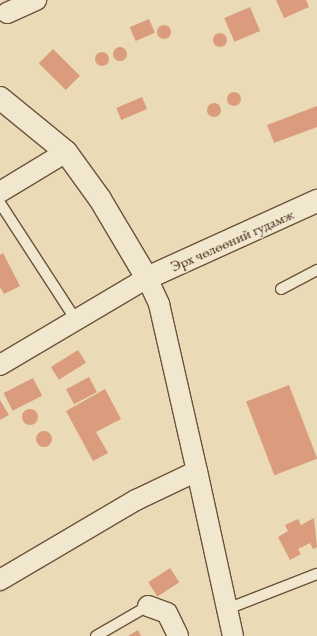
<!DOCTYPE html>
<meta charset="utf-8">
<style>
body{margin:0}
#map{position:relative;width:317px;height:636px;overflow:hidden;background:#eadab5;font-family:"EB Garamond",serif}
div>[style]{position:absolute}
.building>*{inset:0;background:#db9c7d;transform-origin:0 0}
.round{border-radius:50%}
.roads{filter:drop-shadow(1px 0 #6d523c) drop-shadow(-1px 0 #6d523c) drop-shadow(0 1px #6d523c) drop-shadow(0 -1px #6d523c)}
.service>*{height:10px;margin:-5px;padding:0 5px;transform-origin:5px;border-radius:5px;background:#f1e7cf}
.minor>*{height:20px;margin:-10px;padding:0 10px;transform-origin:10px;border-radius:10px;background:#f1e7cf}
.secondary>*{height:22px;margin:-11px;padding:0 11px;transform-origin:11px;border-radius:11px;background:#f1e7cf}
span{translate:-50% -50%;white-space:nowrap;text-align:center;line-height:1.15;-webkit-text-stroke:3px #f1e7cf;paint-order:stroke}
.street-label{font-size:15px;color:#432514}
</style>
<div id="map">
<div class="building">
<div style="clip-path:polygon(276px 0,306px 0,309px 7px,284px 18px)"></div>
<div style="left:250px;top:7px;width:26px;height:28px;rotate:67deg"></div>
<div style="left:149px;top:19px;width:15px;height:21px;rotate:67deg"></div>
<div class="round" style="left:157px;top:25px;width:14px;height:14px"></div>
<div class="round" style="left:213px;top:33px;width:14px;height:14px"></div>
<div class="round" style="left:113px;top:47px;width:14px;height:14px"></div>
<div style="left:53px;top:49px;width:38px;height:20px;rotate:45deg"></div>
<div class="round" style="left:95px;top:52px;width:14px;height:14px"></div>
<div class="round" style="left:227px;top:92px;width:14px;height:14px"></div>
<div style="left:142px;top:97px;width:13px;height:28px;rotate:67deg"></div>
<div class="round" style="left:207px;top:103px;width:14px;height:14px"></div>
<div style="clip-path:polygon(317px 106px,317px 127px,274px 143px,267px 125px)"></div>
<div style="clip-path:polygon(3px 253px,20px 286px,4px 294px,0 287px,0 255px)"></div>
<div style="left:78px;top:350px;width:15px;height:32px;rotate:58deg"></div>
<div style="left:89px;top:377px;width:17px;height:26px;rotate:62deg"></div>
<div style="left:33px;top:378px;width:20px;height:33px;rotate:63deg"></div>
<div style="left:289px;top:385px;width:79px;height:46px;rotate:69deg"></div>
<div style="clip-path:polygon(105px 389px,121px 419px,96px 432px,108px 453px,93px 461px,66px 411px)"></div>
<div style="clip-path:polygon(0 400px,9px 415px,0 420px)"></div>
<div class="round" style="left:22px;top:409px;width:16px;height:16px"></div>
<div class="round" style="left:36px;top:431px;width:16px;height:16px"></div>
<div style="clip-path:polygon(314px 518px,317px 547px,313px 549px,310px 543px,298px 549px,301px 554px,290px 560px,278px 537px,288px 531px,285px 525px,298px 519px,301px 525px)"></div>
<div style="left:170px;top:568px;width:17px;height:26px;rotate:57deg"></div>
<div style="clip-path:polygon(138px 630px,141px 636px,128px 636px)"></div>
</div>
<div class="roads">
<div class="service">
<div style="left:0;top:203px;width:140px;rotate:57deg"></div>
<div style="left:281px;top:289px;width:41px;rotate:-27.8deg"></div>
<div style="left:227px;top:609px;width:97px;rotate:-21.3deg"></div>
<div style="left:96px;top:636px;width:60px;rotate:-30deg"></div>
</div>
<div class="minor">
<div style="left:7px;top:13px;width:32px;rotate:-24deg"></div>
<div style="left:0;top:192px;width:77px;rotate:-31.2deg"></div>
<div style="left:0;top:365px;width:171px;rotate:-30.6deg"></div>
<div style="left:147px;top:278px;width:29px;rotate:65deg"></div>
<div style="left:159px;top:304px;width:171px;rotate:77.2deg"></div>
<div style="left:197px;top:471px;width:68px;rotate:154.6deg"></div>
<div style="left:136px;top:500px;width:158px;rotate:149.5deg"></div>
<div style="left:197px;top:471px;width:169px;rotate:77.7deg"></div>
<div style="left:148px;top:606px;width:20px;rotate:20deg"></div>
<div style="left:167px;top:613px;width:25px;rotate:64deg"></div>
</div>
<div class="secondary">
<div style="left:0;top:98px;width:85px;rotate:39.3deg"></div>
<div style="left:66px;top:152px;width:58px;rotate:54.1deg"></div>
<div style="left:100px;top:199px;width:92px;rotate:59.3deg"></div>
<div style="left:147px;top:278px;width:187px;rotate:-24.4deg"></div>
</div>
</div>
<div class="street-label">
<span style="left:232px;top:240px;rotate:-24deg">Эрх чөлөөний гудамж</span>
</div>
</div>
